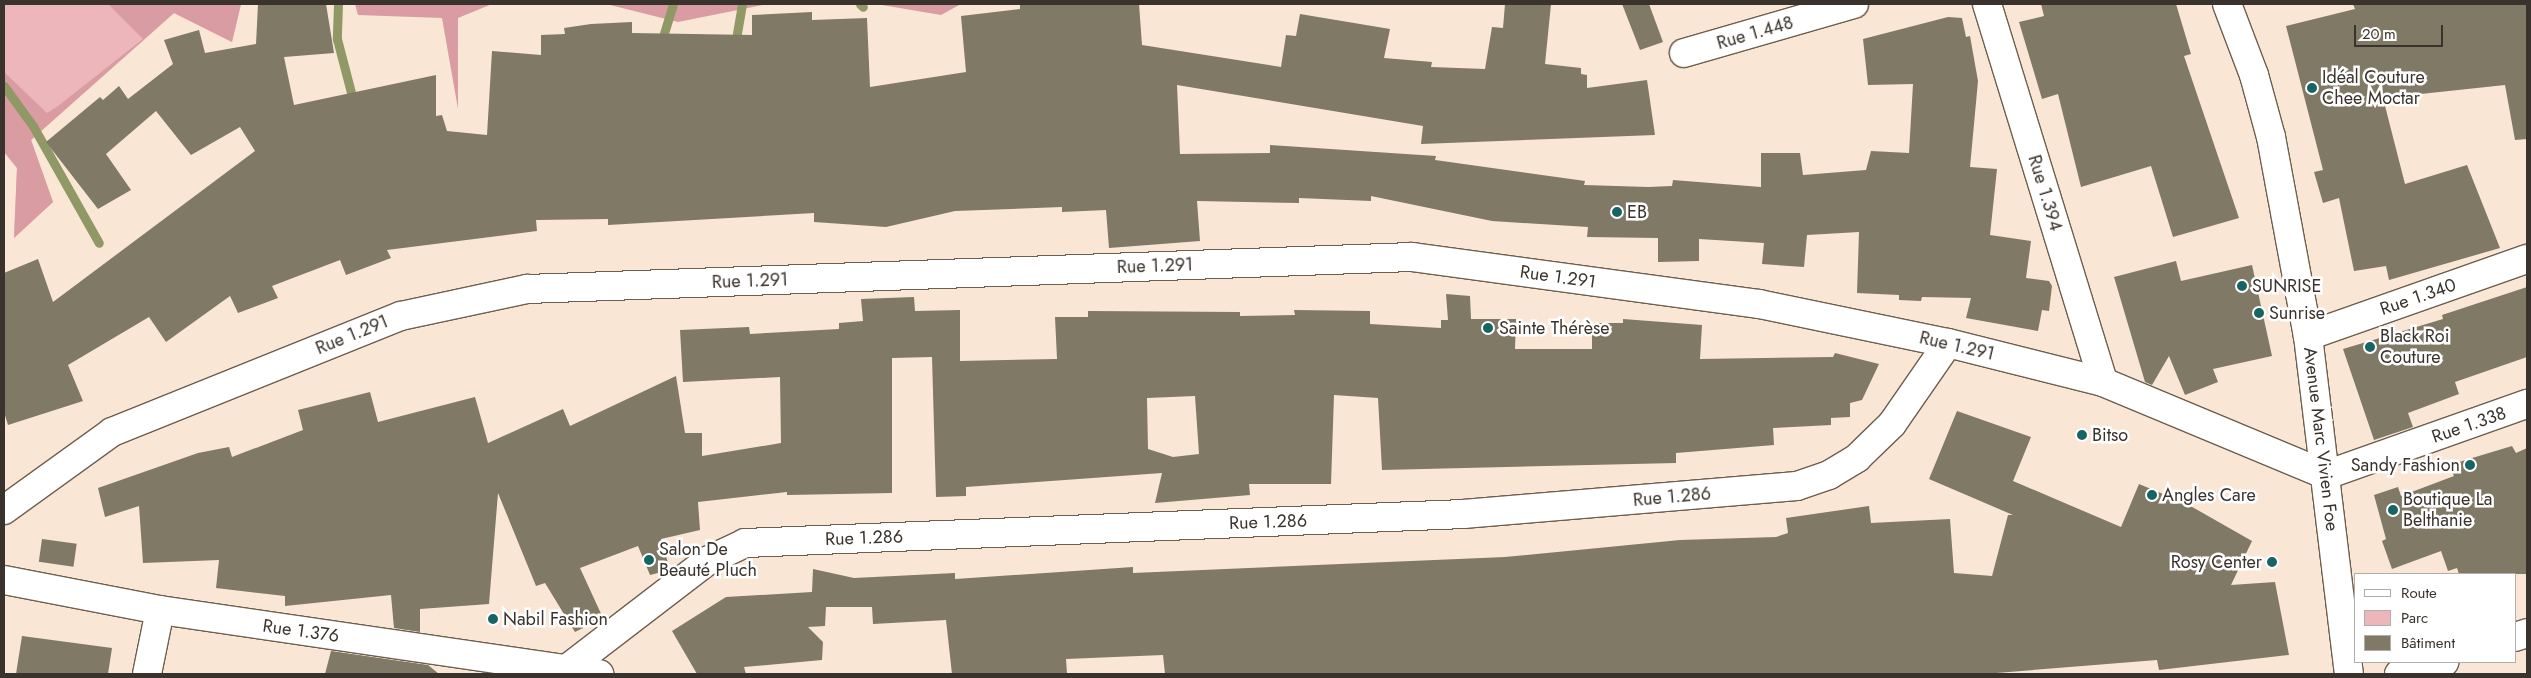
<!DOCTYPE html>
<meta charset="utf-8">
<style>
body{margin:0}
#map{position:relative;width:2531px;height:678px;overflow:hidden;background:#f9e6d5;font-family:Jost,sans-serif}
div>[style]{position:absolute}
.green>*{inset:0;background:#edb6ba}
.forest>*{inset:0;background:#d89ca2}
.stream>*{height:9px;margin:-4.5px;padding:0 4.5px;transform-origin:4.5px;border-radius:4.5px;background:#909965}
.building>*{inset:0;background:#807965;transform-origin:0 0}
.roads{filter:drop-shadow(1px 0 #6e5e4f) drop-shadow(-1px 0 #6e5e4f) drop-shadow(0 1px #6e5e4f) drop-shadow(0 -1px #6e5e4f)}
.minor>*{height:28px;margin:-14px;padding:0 14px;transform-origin:14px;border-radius:14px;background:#fff}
.secondary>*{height:28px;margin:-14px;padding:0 14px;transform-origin:14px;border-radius:14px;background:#fff}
.dots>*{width:14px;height:14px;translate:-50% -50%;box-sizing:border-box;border:2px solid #fff;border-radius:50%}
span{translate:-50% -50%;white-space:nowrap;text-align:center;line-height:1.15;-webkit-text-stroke:5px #fff;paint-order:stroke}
.street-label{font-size:18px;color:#3a332d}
.poi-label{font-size:18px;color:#3a332d}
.left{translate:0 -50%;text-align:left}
.right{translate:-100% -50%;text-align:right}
.frame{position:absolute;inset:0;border:5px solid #3a332d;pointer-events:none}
.legend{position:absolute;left:2354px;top:573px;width:162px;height:90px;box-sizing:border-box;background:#fff;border:1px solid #b0adab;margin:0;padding:6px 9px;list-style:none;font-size:15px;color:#3a332d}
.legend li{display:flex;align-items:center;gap:10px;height:25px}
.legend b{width:25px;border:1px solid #b0adab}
.scale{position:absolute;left:2354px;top:25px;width:89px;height:22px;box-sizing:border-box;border:2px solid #3a332d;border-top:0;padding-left:6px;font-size:15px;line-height:18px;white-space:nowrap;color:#3a332d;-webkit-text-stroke:4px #fff;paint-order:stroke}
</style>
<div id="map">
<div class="green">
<div style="clip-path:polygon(4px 4px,241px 4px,232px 42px,174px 13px,31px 140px,53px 202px,14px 238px,17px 168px,4px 152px)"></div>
</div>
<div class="forest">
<div style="clip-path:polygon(108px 4px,241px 4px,232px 42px,174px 13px,31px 140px,53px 202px,14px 238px,17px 168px,4px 152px,4px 72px,47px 113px,58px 106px,143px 39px)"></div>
<div style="clip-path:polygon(355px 4px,492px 4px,458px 18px,458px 109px,442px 18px,358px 15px)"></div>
<div style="clip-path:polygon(606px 4px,768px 4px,678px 22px)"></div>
<div style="clip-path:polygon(876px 4px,961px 4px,941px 15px)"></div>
</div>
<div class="stream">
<div style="left:338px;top:4px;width:35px;rotate:92deg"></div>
<div style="left:337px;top:39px;width:67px;rotate:75.3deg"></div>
<div style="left:860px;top:4px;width:4px;rotate:45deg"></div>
<div style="left:661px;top:43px;width:41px;rotate:-72.9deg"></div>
<div style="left:735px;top:45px;width:42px;rotate:-80.3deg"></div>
<div style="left:4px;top:86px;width:49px;rotate:54.1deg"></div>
<div style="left:33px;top:126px;width:134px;rotate:60.6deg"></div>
</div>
<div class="building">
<div style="clip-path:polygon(258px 4px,326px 4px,334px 53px,284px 57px,294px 105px,436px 75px,436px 116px,442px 115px,447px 131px,487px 135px,492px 51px,541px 55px,541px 35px,565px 34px,564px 28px,591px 24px,632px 22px,632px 33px,752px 35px,752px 15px,812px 12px,812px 20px,867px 18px,870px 87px,966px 72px,961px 16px,1020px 9px,1020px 4px,1139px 4px,1142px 45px,1281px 67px,1286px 35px,1296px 36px,1300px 14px,1390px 29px,1384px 58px,1432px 62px,1431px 67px,1485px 69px,1492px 27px,1503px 28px,1505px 4px,1551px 4px,1545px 64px,1581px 68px,1581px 74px,1587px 75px,1587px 88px,1647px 80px,1655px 135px,1421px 144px,1423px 126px,1177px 85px,1180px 154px,1270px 153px,1270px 145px,1436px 156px,1435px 160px,1585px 181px,1584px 185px,1648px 187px,1672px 186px,1673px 180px,1761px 187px,1761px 153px,1800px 153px,1803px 175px,1866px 170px,1871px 151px,1909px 153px,1913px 84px,1868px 85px,1863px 39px,1948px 17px,1962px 18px,1966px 37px,1970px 36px,1978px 81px,1970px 167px,1997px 169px,1990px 235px,2031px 241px,2026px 278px,2049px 281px,2052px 286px,2049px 311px,2042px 310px,2038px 331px,1966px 318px,1971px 298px,1922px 297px,1921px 301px,1899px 300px,1899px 295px,1857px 293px,1859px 232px,1807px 235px,1804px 267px,1762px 264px,1764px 243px,1699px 239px,1699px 261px,1658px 262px,1658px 238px,1587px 237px,1588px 227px,1492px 221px,1371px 196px,1371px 201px,1299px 198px,1299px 203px,1197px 201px,1200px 241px,1109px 248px,1106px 210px,1062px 212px,1062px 207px,955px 211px,886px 227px,814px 222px,814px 213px,608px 225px,608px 219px,536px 220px,537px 231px,387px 250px,391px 258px,346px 275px,340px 260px,272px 286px,278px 298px,238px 313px,230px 296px,166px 342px,149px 317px,68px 365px,83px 401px,8px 425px,4px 412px,4px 273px,38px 259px,53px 302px,255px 151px,240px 127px,191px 155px,156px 111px,106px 154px,131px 190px,98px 209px,46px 142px,100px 97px,103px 100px,119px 86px,128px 99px,173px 64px,164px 40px,199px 30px,205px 53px,256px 44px)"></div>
<div style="clip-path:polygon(1622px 4px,1649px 4px,1663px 42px,1640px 50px)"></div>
<div style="clip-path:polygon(2041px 4px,2176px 4px,2191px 54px,2184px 56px,2239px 218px,2173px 237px,2151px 166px,2081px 187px,2058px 94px,2042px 99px,2019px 22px,2044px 16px)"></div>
<div style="clip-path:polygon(2353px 4px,2527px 4px,2527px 139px,2515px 140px,2505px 85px,2383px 98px,2405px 184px,2467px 165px,2500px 248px,2389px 280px,2386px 266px,2354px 271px,2339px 198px,2323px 203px,2314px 172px,2323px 170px,2286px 26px,2355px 9px)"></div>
<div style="clip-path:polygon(2176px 261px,2181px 281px,2252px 265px,2272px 356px,2213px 369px,2218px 382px,2185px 395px,2169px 356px,2152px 385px,2145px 382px,2114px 277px)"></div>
<div style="clip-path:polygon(2527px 287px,2527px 357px,2455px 382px,2459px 394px,2408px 413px,2413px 427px,2374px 440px,2343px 349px,2443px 319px,2442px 315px)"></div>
<div style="clip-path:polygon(evenodd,1446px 294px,1470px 296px,1471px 319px,1516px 319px,1515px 349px,1592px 349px,1592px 323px,1623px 323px,1623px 319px,1702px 325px,1700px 359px,1833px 357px,1835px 353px,1879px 364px,1862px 400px,1850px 403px,1850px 417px,1831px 418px,1831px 425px,1773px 428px,1774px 445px,1676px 453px,1676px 463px,1382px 470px,1378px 398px,1334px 395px,1331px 484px,1249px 484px,1250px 495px,1155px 503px,1162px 473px,966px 487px,966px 496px,936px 497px,932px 357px,892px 358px,892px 493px,787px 495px,787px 492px,698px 502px,700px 530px,661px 539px,670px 570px,650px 575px,638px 546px,580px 568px,603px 618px,575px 632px,545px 583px,536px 586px,498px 493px,489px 604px,420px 609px,420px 632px,394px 628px,391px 595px,285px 606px,285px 596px,216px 588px,219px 560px,143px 563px,139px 506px,105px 517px,98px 488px,198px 453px,229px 447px,232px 457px,303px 430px,298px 410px,370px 392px,378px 422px,475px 397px,488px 443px,563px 409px,570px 426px,676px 376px,685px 433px,702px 433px,702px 456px,781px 443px,780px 377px,683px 382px,680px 330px,749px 327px,750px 334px,839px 329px,839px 323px,863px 321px,861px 299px,914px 297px,915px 311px,960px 310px,960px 361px,1057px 359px,1055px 317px,1088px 317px,1088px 311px,1240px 312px,1240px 316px,1295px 315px,1294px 310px,1370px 311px,1370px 324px,1441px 328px,1441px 320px,1448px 320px,1446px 294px,1195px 396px,1199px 454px,1173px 457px,1148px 449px,1147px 398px,1195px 396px)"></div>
<div style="clip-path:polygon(1957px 411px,2031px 437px,2013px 481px,2121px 527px,2139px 484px,2187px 504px,2252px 541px,2231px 585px,2275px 582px,2289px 655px,2159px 670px,2157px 660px,1984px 674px,1165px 674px,1163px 655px,1066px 659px,1067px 674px,952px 674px,946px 620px,873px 624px,872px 607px,826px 607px,825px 626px,808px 627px,823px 642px,822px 660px,744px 667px,746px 674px,697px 674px,672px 631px,726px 597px,812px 592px,813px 569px,854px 578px,955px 573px,955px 579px,1133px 567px,1133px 573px,1505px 557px,1680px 540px,1776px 537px,1788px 533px,1786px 518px,1869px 506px,1871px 523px,1950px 519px,1954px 573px,1992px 576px,2008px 515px,2013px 515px,1929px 479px)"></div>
<div style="clip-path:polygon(2512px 446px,2516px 453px,2527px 448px,2527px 574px,2459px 574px,2457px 568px,2448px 571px,2441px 551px,2392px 569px,2382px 541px,2386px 539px,2374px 495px,2398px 487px,2401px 496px,2454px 476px,2449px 465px)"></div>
<div style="left:42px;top:539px;width:35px;height:23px;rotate:8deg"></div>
<div style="clip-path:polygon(22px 636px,112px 648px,108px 674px,16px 674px)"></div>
<div style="clip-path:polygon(331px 651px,428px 665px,439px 674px,325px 674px)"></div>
</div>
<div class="roads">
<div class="minor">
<div style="left:1987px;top:4px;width:395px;rotate:72.9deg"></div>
<div style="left:1684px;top:53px;width:177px;rotate:-16.1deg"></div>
<div style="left:2308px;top:336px;width:232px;rotate:-19.4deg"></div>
<div style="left:4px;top:510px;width:133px;rotate:-35.8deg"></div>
<div style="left:112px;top:432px;width:311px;rotate:-21.9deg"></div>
<div style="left:401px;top:316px;width:129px;rotate:-12.1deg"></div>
<div style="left:527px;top:289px;width:886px;rotate:-2.07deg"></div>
<div style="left:1412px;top:257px;width:350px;rotate:7.7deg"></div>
<div style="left:1759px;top:304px;width:193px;rotate:11.7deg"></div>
<div style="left:1948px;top:343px;width:160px;rotate:14.1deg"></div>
<div style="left:2103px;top:382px;width:242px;rotate:22.6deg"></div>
<div style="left:2326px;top:475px;width:213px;rotate:-19.5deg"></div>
<div style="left:4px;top:580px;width:159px;rotate:10.9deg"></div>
<div style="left:160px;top:610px;width:444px;rotate:8.3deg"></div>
<div style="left:2515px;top:637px;width:13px;rotate:-18deg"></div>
<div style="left:147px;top:674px;width:65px;rotate:-78.5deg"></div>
<div style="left:560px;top:674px;width:185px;rotate:-37.5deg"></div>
<div style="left:707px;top:561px;width:42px;rotate:-25.3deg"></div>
<div style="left:745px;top:543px;width:719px;rotate:-2.31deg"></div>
<div style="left:1463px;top:514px;width:335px;rotate:-4.8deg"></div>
<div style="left:1797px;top:486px;width:34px;rotate:-19deg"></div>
<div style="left:1829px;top:475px;width:33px;rotate:-31deg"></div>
<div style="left:1857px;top:458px;width:49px;rotate:-44.2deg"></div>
<div style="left:1892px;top:424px;width:98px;rotate:-55.3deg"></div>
<div style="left:2399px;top:674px;width:47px;rotate:-14.9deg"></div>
</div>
<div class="secondary">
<div style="left:2227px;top:4px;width:76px;rotate:69.2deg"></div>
<div style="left:2254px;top:75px;width:64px;rotate:74.7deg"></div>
<div style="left:2271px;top:137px;width:202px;rotate:79.5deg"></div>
<div style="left:2308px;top:336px;width:340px;rotate:83.1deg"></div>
</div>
</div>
<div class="dots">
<div style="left:2312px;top:88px;background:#166564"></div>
<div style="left:1617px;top:212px;background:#166564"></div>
<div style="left:2242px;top:286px;background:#166564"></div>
<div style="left:2259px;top:313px;background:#166564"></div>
<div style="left:1488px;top:328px;background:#166564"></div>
<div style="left:2370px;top:347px;background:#166564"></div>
<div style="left:2082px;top:435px;background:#166564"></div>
<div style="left:2470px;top:465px;background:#166564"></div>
<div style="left:2152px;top:495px;background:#166564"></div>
<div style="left:2393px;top:510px;background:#166564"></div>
<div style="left:649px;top:560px;background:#166564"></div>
<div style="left:2272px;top:562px;background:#166564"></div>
<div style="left:493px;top:619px;background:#166564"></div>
</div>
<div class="street-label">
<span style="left:1755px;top:33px;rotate:-16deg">Rue 1.448</span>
<span style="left:2045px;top:193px;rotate:73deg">Rue 1.394</span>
<span style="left:1155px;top:266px;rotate:-2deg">Rue 1.291</span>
<span style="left:1558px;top:277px;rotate:8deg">Rue 1.291</span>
<span style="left:750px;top:281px;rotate:-2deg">Rue 1.291</span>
<span style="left:2418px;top:297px;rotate:-19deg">Rue 1.340</span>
<span style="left:352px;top:335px;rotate:-22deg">Rue 1.291</span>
<span style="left:1957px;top:346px;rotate:13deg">Rue 1.291</span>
<span style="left:2469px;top:425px;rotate:-19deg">Rue 1.338</span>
<span style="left:2321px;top:439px;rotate:83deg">Avenue Marc Vivien Foe</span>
<span style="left:1672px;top:497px;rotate:-5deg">Rue 1.286</span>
<span style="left:1268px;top:522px;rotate:-2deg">Rue 1.286</span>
<span style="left:864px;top:538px;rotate:-2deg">Rue 1.286</span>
<span style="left:301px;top:631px;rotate:8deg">Rue 1.376</span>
</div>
<div class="poi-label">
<span class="left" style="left:2322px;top:88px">Idéal Couture<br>Chee Moctar</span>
<span class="left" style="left:1627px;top:212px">EB</span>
<span class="left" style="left:2252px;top:286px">SUNRISE</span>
<span class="left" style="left:2269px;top:313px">Sunrise</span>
<span class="left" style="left:1499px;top:328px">Sainte Thérèse</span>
<span class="left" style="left:2380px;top:347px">Black Roi<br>Couture</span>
<span class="left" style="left:2092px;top:435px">Bitso</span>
<span class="right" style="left:2460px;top:465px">Sandy Fashion</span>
<span class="left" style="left:2162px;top:495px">Angles Care</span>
<span class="left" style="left:2403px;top:510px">Boutique La<br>Belthanie</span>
<span class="left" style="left:659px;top:560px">Salon De<br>Beauté Pluch</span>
<span class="right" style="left:2262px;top:562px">Rosy Center</span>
<span class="left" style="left:503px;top:619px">Nabil Fashion</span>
</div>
<div class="frame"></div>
<ul class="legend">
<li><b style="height:6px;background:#fff"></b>Route</li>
<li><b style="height:14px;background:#edb6ba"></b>Parc</li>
<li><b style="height:14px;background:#807965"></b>Bâtiment</li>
</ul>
<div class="scale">20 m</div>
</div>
